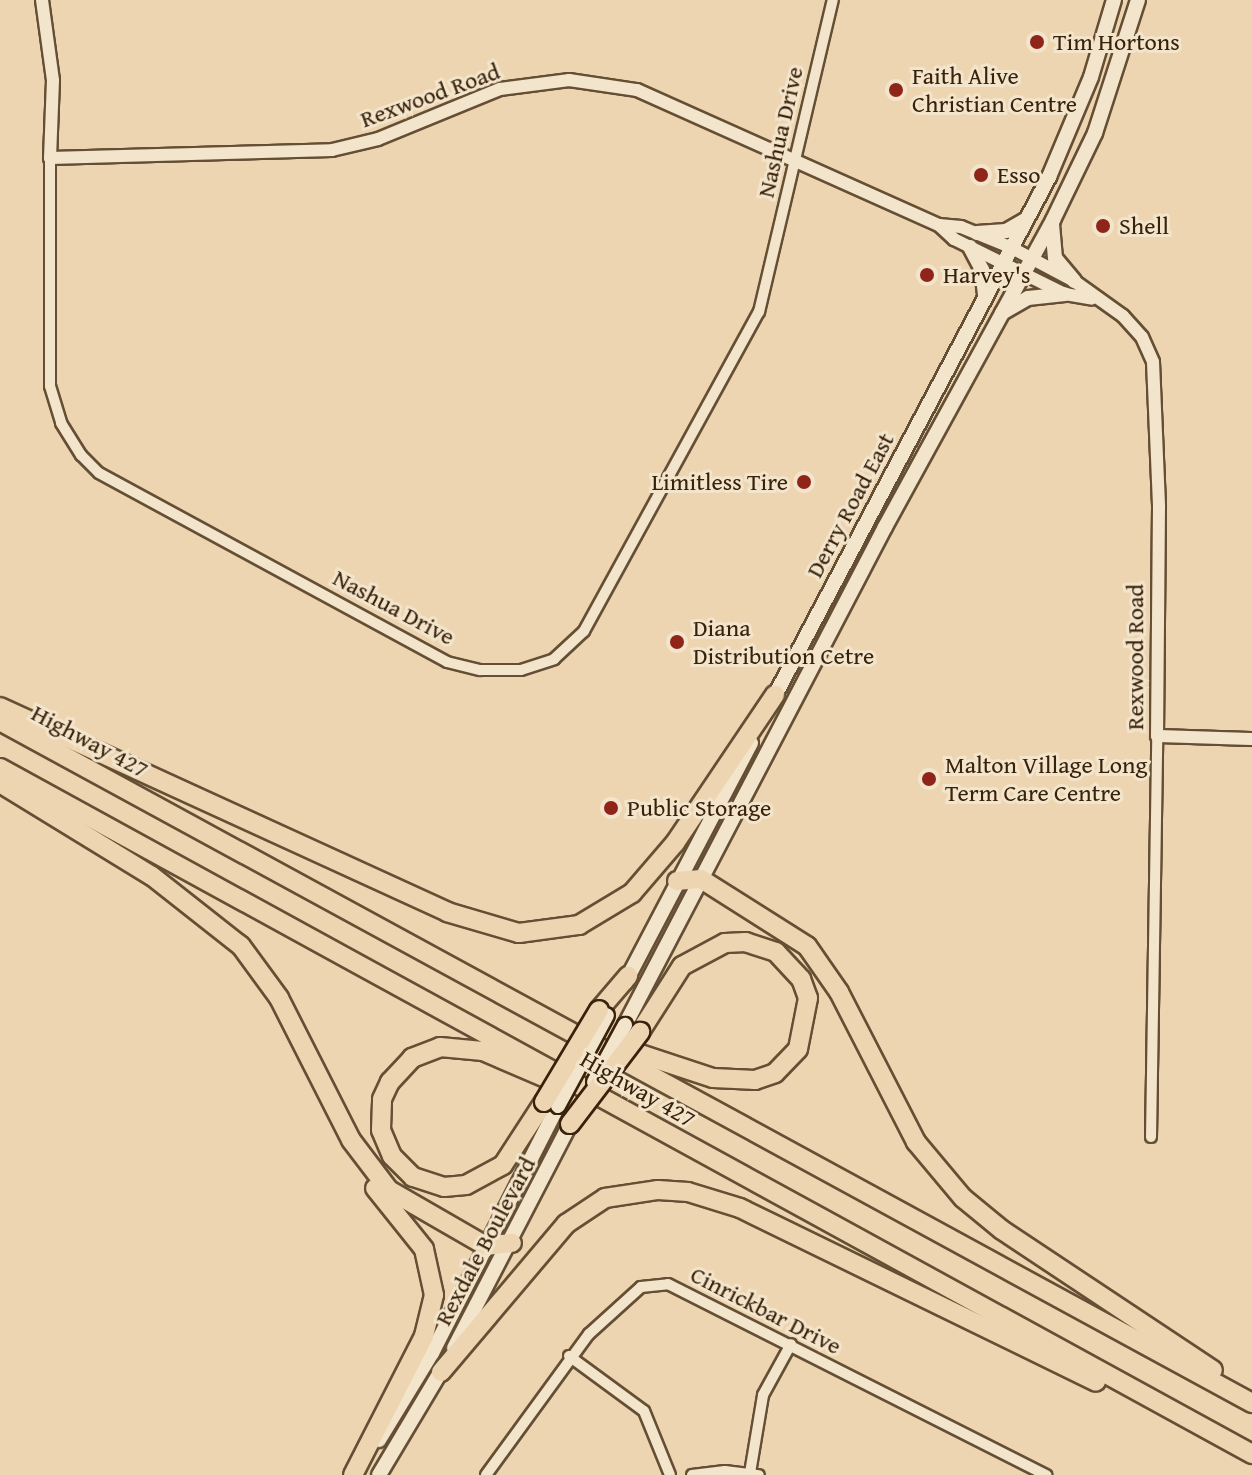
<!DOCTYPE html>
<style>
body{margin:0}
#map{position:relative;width:1252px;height:1475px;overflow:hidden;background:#edd5b1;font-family:"Gentium Book Plus",serif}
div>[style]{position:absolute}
.roads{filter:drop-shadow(2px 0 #654f34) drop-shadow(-2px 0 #654f34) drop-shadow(0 2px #654f34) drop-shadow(0 -2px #654f34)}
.minor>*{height:10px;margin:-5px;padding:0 5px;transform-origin:5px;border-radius:5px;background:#f3e4cc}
.tertiary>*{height:12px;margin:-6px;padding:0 6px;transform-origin:6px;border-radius:6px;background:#f3e4cc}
.secondary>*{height:14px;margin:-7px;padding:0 7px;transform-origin:7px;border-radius:7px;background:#f3e4cc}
.motorway>*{height:18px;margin:-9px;padding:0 9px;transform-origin:9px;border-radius:9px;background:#edd5b1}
.bridges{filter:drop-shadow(2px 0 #38220b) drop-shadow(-2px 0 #38220b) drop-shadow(0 2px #38220b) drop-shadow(0 -2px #38220b)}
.secondary-bridge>*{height:14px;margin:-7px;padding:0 7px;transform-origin:7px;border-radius:7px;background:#f3e4cc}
.motorway-bridge>*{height:18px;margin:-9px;padding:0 9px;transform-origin:9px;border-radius:9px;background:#edd5b1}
.dots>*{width:22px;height:22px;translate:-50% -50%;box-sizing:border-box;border:4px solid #f3e4cc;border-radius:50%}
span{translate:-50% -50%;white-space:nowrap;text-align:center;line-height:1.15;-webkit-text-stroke:6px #f3e4cc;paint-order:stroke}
.poi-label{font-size:24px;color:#38220b}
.left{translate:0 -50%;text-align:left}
.right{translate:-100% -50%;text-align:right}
.street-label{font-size:24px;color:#38220b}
</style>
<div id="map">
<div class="roads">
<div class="minor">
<div style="left:50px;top:158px;width:228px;rotate:90deg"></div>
<div style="left:50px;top:386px;width:39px;rotate:73deg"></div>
<div style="left:61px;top:423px;width:38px;rotate:58deg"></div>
<div style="left:81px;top:455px;width:25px;rotate:45deg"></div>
<div style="left:99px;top:473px;width:396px;rotate:28.5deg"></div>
<div style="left:447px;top:662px;width:34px;rotate:14deg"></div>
<div style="left:480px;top:670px;width:41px"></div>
<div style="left:521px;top:670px;width:35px;rotate:-18deg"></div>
<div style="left:554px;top:659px;width:41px;rotate:-43deg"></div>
<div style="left:584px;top:631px;width:364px;rotate:-61.3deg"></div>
<div style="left:759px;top:312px;width:321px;rotate:-76.7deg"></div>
<div style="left:1151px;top:1137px;width:401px;rotate:-89.1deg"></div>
<div style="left:569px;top:1356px;width:93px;rotate:36.3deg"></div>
<div style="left:644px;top:1411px;width:69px;rotate:67.9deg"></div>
<div style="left:750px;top:1473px;width:79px;rotate:-80.5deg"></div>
<div style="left:763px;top:1395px;width:58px;rotate:-61.2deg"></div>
<div style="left:486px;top:1475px;width:175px;rotate:-53.9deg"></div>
<div style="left:589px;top:1334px;width:70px;rotate:-42.1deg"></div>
<div style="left:641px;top:1287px;width:27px;rotate:-6deg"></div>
<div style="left:668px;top:1284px;width:424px;rotate:26.8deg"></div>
<div style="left:692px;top:1475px;width:33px;rotate:-7deg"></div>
<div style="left:725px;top:1471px;width:34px;rotate:7deg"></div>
</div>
<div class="tertiary">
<div style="left:42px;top:0;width:81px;rotate:82.2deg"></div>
<div style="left:53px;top:80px;width:78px;rotate:92.2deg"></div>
<div style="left:50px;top:158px;width:282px;rotate:-1.6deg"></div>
<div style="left:332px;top:150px;width:47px;rotate:-13.4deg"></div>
<div style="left:378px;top:139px;width:132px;rotate:-22.3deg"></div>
<div style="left:500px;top:89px;width:70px;rotate:-7.4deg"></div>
<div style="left:569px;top:80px;width:69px;rotate:8.4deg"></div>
<div style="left:637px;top:90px;width:331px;rotate:24.1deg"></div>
<div style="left:939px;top:225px;width:22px;rotate:5deg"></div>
<div style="left:961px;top:227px;width:53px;rotate:22.2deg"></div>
<div style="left:1010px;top:247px;width:72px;rotate:28deg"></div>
<div style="left:1074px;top:281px;width:60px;rotate:35.5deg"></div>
<div style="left:1123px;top:316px;width:28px;rotate:48deg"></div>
<div style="left:1142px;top:337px;width:27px;rotate:66deg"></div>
<div style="left:1153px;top:362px;width:145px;rotate:87.6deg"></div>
<div style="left:1159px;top:507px;width:229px;rotate:90.5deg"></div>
<div style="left:1157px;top:736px;width:95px;rotate:1.8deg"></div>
<div style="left:939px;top:225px;width:21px;rotate:43deg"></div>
<div style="left:954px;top:239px;width:124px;rotate:26.4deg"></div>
<div style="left:1065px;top:294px;width:27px;rotate:10deg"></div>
</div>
<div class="secondary">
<div style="left:1052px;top:224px;width:34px;rotate:85deg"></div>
<div style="left:1055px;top:258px;width:30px;rotate:50deg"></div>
<div style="left:977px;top:233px;width:29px;rotate:-4deg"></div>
<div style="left:1006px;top:231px;width:24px;rotate:-30deg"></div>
<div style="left:970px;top:247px;width:26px;rotate:62deg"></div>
<div style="left:982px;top:270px;width:26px;rotate:83deg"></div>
<div style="left:1002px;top:313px;width:30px;rotate:-30deg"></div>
<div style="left:1028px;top:298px;width:37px;rotate:-6deg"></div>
<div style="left:771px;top:703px;width:595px;rotate:-62.14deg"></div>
<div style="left:1049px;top:177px;width:108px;rotate:-67.2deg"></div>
<div style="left:1091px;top:77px;width:80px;rotate:-73.4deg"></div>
<div style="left:625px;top:983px;width:271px;rotate:-62.3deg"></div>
<div style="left:625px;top:1025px;width:562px;rotate:-62.43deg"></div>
<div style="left:885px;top:527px;width:350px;rotate:-61.3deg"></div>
<div style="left:1053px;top:220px;width:97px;rotate:-64.2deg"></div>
<div style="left:1095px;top:133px;width:140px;rotate:-72.1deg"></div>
<div style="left:454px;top:1348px;width:252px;rotate:-62.6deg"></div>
<div style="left:379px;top:1440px;width:102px;rotate:-58.7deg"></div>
<div style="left:432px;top:1353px;width:277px;rotate:-63deg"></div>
<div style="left:379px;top:1475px;width:127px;rotate:-59.2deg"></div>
</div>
<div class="motorway">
<div style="left:0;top:707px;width:492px;rotate:24.6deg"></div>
<div style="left:447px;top:912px;width:75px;rotate:16.3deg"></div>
<div style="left:519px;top:933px;width:61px;rotate:-7.6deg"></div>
<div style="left:579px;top:925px;width:62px;rotate:-31.1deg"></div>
<div style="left:632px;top:893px;width:66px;rotate:-49.3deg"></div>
<div style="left:675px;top:843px;width:179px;rotate:-56deg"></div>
<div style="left:0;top:721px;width:1426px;rotate:28.58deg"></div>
<div style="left:0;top:768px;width:1428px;rotate:28.72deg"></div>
<div style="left:0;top:783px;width:178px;rotate:31.5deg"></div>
<div style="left:152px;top:876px;width:113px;rotate:38.2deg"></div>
<div style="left:241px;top:946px;width:64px;rotate:53.8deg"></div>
<div style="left:279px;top:998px;width:159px;rotate:63.1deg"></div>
<div style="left:351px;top:1140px;width:63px;rotate:52.8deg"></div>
<div style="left:389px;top:1190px;width:112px;rotate:30deg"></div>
<div style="left:486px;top:1246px;width:26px;rotate:-7deg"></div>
<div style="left:677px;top:881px;width:24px;rotate:-5deg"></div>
<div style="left:701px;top:879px;width:125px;rotate:32.3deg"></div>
<div style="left:807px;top:946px;width:56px;rotate:55.2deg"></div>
<div style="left:839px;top:992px;width:169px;rotate:62.8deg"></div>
<div style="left:916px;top:1142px;width:73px;rotate:50deg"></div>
<div style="left:963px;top:1198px;width:50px;rotate:39.4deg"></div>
<div style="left:1002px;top:1230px;width:253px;rotate:33.6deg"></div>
<div style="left:599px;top:1010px;width:45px;rotate:-49.5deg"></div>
<div style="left:616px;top:1046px;width:102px;rotate:18.3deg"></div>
<div style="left:713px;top:1078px;width:42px;rotate:2.7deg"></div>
<div style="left:755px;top:1080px;width:21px;rotate:-19deg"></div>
<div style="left:775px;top:1073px;width:33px;rotate:-46deg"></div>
<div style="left:798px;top:1049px;width:52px;rotate:-78.9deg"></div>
<div style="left:808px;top:998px;width:20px;rotate:-110deg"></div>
<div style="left:801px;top:979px;width:37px;rotate:-133deg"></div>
<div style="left:776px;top:952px;width:32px;rotate:-162deg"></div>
<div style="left:746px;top:942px;width:21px;rotate:177deg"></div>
<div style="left:725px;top:943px;width:49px;rotate:151.9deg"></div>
<div style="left:682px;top:966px;width:78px;rotate:122.5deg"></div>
<div style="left:544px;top:1102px;width:75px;rotate:123.1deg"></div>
<div style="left:503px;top:1165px;width:42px;rotate:151.6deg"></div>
<div style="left:466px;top:1185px;width:22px;rotate:175deg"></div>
<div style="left:444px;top:1187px;width:33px;rotate:-162deg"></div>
<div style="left:413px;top:1177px;width:30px;rotate:-135deg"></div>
<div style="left:392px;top:1156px;width:28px;rotate:-113deg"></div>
<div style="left:381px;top:1130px;width:31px;rotate:-88deg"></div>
<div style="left:382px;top:1099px;width:19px;rotate:-65deg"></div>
<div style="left:390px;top:1082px;width:33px;rotate:-47deg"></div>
<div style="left:412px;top:1058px;width:30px;rotate:-21deg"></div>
<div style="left:440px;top:1047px;width:43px;rotate:5.3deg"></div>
<div style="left:483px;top:1051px;width:78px;rotate:23.3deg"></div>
<div style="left:441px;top:1372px;width:194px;rotate:-49.8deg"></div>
<div style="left:566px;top:1224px;width:47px;rotate:-33.7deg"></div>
<div style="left:605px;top:1198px;width:54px;rotate:-8.6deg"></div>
<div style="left:658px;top:1190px;width:30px;rotate:4deg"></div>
<div style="left:688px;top:1192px;width:54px;rotate:17.1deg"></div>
<div style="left:740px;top:1208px;width:396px;rotate:26deg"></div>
<div style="left:353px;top:1475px;width:156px;rotate:-62.9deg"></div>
<div style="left:424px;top:1336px;width:42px;rotate:-76.3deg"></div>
<div style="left:434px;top:1295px;width:47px;rotate:-102.3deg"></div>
<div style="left:424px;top:1249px;width:78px;rotate:-128.8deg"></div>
</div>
</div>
<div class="bridges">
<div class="secondary-bridge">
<div style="left:594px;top:1082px;width:65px;rotate:-61.5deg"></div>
<div style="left:558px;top:1106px;width:103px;rotate:-61.7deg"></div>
</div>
<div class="motorway-bridge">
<div style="left:544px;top:1102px;width:107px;rotate:-59.1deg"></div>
<div style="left:570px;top:1124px;width:116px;rotate:-52.7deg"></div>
</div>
</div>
<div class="dots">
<div style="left:1037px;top:42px;background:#8f2418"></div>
<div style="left:896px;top:90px;background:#8f2418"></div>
<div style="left:981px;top:175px;background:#8f2418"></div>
<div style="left:1103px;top:226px;background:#8f2418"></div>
<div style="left:927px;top:275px;background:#8f2418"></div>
<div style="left:804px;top:482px;background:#8f2418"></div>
<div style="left:677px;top:642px;background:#8f2418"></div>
<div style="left:929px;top:779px;background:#8f2418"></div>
<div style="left:611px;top:808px;background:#8f2418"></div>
</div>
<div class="poi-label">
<span class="left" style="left:1053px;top:42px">Tim Hortons</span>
<span class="left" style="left:912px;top:90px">Faith Alive<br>Christian Centre</span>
<span class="left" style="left:997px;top:175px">Esso</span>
<span class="left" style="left:1119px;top:226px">Shell</span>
<span class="left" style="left:943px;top:275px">Harvey's</span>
<span class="right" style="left:788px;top:482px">Limitless Tire</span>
<span class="left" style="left:693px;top:642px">Diana<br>Distribution Cetre</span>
<span class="left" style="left:945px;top:779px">Malton Village Long<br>Term Care Centre</span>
<span class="left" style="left:627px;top:808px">Public Storage</span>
</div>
<div class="street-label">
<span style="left:430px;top:95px;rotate:-20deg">Rexwood Road</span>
<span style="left:780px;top:132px;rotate:-77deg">Nashua Drive</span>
<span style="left:850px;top:505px;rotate:-62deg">Derry Road East</span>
<span style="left:394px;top:607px;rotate:28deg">Nashua Drive</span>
<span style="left:1135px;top:657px;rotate:-90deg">Rexwood Road</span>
<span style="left:90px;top:741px;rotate:28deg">Highway 427</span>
<span style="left:638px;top:1089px;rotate:30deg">Highway 427</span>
<span style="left:485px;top:1241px;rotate:-62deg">Rexdale Boulevard</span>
<span style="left:766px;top:1310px;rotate:27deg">Cinrickbar Drive</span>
</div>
</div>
